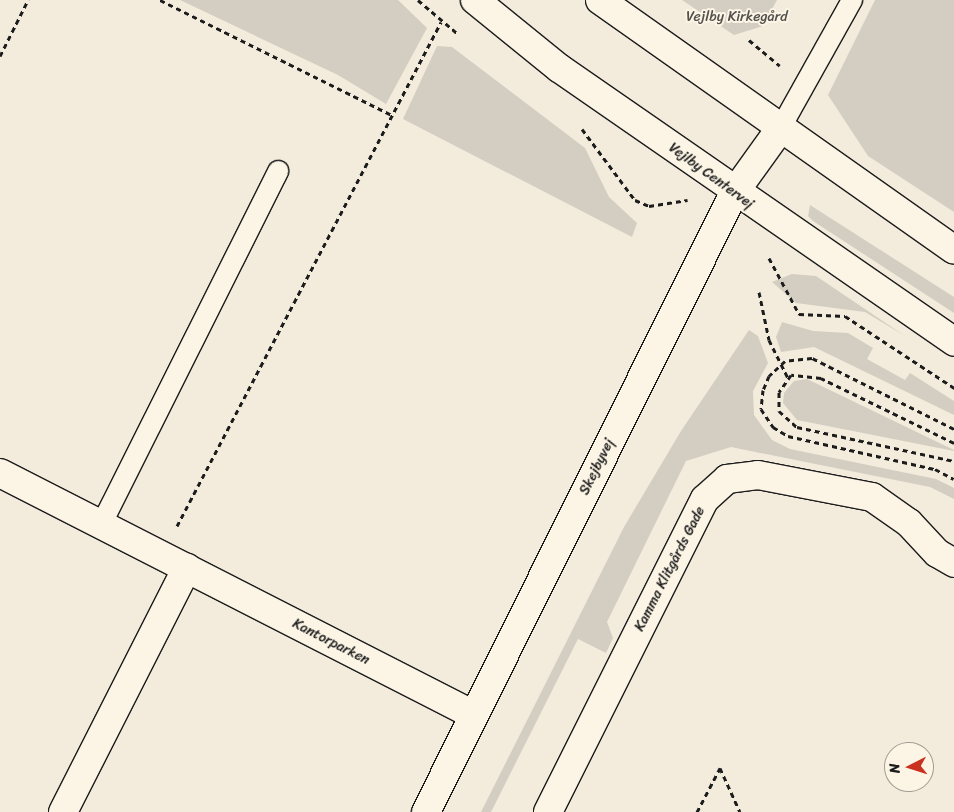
<!DOCTYPE html>
<meta charset="utf-8">
<style>
body{margin:0}
#map{position:relative;width:954px;height:812px;overflow:hidden;background:#f3ecdd;font-family:Sriracha,sans-serif}
div>[style]{position:absolute}
.green>*{inset:0;background:#d3cec1}
.path>*{height:3px;margin-top:-1.5px;transform-origin:0;background:repeating-linear-gradient(90deg,#1c1c1c 0 5px,transparent 0 9px)}
.roads{filter:drop-shadow(1px 0 #1c1c1c) drop-shadow(-1px 0 #1c1c1c) drop-shadow(0 1px #1c1c1c) drop-shadow(0 -1px #1c1c1c)}
.service>*{height:20px;margin:-10px;padding:0 10px;transform-origin:10px;border-radius:10px;background:#fcf5e5}
.minor>*{height:28px;margin:-14px;padding:0 14px;transform-origin:14px;border-radius:14px;background:#fcf5e5}
.tertiary>*{height:28px;margin:-14px;padding:0 14px;transform-origin:14px;border-radius:14px;background:#fcf5e5}
span{translate:-50% -50%;white-space:nowrap;text-align:center;line-height:1.15;-webkit-text-stroke:4px #fcf5e5;paint-order:stroke}
.park-label{font-size:14px;color:#53514e}
.street-label{font-size:14px;color:#1c1c1c}
.north{position:absolute;left:884px;top:742px;width:50px;height:50px;box-sizing:border-box;background:#fcf5e5;border:1px solid #a29e95;border-radius:50%;rotate:265deg;font-size:14px;font-weight:700;line-height:20px;text-align:center;color:#1c1c1c}
.north::after{content:'';display:block;margin:auto;width:18px;height:22px;background:#c8321e;clip-path:polygon(50% 0,100% 100%,50% 72%,0 100%)}
</style>
<div id="map">
<div class="green">
<div style="clip-path:polygon(180px 0,398px 0,427px 28px,386px 104px,338px 75px)"></div>
<div style="clip-path:polygon(682px 0,777px 0,763px 26px,734px 35px)"></div>
<div style="clip-path:polygon(875px 0,954px 0,954px 212px,868px 156px,828px 95px)"></div>
<div style="clip-path:polygon(437px 46px,452px 47px,585px 148px,609px 197px,637px 223px,632px 237px,403px 119px)"></div>
<div style="clip-path:polygon(810px 205px,954px 297px,954px 313px,813px 221px,808px 216px)"></div>
<div style="clip-path:polygon(792px 274px,816px 276px,905px 336px,865px 312px,796px 303px,772px 282px)"></div>
<div style="clip-path:polygon(782px 322px,813px 331px,848px 333px,873px 348px,867px 359px,905px 380px,910px 373px,954px 401px,954px 415px,814px 347px,781px 352px,776px 337px)"></div>
<div style="clip-path:polygon(749px 330px,758px 336px,768px 363px,753px 391px,754px 415px,772px 440px,790px 449px,936px 479px,954px 488px,954px 499px,930px 487px,731px 447px,686px 461px,607px 622px,613px 638px,606px 653px,578px 639px,491px 812px,481px 812px,624px 527px,681px 431px)"></div>
<div style="clip-path:polygon(807px 379px,954px 450px,954px 451px,797px 420px,783px 403px,784px 393px,794px 381px)"></div>
</div>
<div class="path">
<div style="left:160px;top:0;width:259px;rotate:26.4deg"></div>
<div style="left:418px;top:0;width:52px;rotate:40.4deg"></div>
<div style="left:749px;top:40px;width:40px;rotate:40deg"></div>
<div style="left:0;top:56px;width:63px;rotate:-63.4deg"></div>
<div style="left:582px;top:129px;width:89px;rotate:53.3deg"></div>
<div style="left:635px;top:200px;width:15px;rotate:23deg"></div>
<div style="left:649px;top:206px;width:39px;rotate:-9deg"></div>
<div style="left:769px;top:258px;width:64px;rotate:61.8deg"></div>
<div style="left:799px;top:314px;width:46px;rotate:2.5deg"></div>
<div style="left:845px;top:316px;width:131px;rotate:33.4deg"></div>
<div style="left:759px;top:292px;width:49px;rotate:78.2deg"></div>
<div style="left:769px;top:340px;width:42px;rotate:63.4deg"></div>
<div style="left:954px;top:429px;width:159px;rotate:-153.4deg"></div>
<div style="left:812px;top:358px;width:27px;rotate:174deg"></div>
<div style="left:785px;top:361px;width:22px;rotate:137deg"></div>
<div style="left:769px;top:376px;width:15px;rotate:113deg"></div>
<div style="left:763px;top:390px;width:19px;rotate:96deg"></div>
<div style="left:761px;top:409px;width:22px;rotate:56deg"></div>
<div style="left:773px;top:427px;width:17px;rotate:31deg"></div>
<div style="left:788px;top:436px;width:151px;rotate:12.7deg"></div>
<div style="left:935px;top:469px;width:21px;rotate:28deg"></div>
<div style="left:954px;top:443px;width:148px;rotate:-154deg"></div>
<div style="left:821px;top:378px;width:30px;rotate:-174deg"></div>
<div style="left:791px;top:375px;width:21px;rotate:125deg"></div>
<div style="left:779px;top:392px;width:19px;rotate:90deg"></div>
<div style="left:779px;top:411px;width:24px;rotate:42deg"></div>
<div style="left:797px;top:427px;width:161px;rotate:12.2deg"></div>
<div style="left:177px;top:526px;width:569px;rotate:-62.35deg"></div>
<div style="left:697px;top:812px;width:50px;rotate:-62.4deg"></div>
<div style="left:720px;top:768px;width:48px;rotate:65.6deg"></div>
</div>
<div class="roads">
<div class="service">
<div style="left:780px;top:129px;width:148px;rotate:-60.8deg"></div>
<div style="left:101px;top:525px;width:396px;rotate:-63.4deg"></div>
</div>
<div class="minor">
<div style="left:0;top:473px;width:532px;rotate:27.05deg"></div>
<div style="left:63px;top:812px;width:274px;rotate:-63.1deg"></div>
<div style="left:548px;top:812px;width:350px;rotate:-63.4deg"></div>
<div style="left:705px;top:499px;width:30px;rotate:-42deg"></div>
<div style="left:727px;top:479px;width:31px;rotate:-7deg"></div>
<div style="left:758px;top:475px;width:116px;rotate:10.9deg"></div>
<div style="left:872px;top:497px;width:45px;rotate:35.1deg"></div>
<div style="left:909px;top:523px;width:41px;rotate:47deg"></div>
<div style="left:937px;top:553px;width:20px;rotate:30deg"></div>
</div>
<div class="tertiary">
<div style="left:475px;top:0;width:108px;rotate:39deg"></div>
<div style="left:559px;top:68px;width:481px;rotate:34.7deg"></div>
<div style="left:600px;top:0;width:433px;rotate:35.2deg"></div>
<div style="left:426px;top:812px;width:691px;rotate:-63.55deg"></div>
<div style="left:734px;top:193px;width:79px;rotate:-54.3deg"></div>
</div>
</div>
<div class="park-label">
<span style="left:737px;top:17px">Vejlby Kirkegård</span>
</div>
<div class="street-label">
<span style="left:711px;top:176px;rotate:36deg">Vejlby Centervej</span>
<span style="left:597px;top:467px;rotate:-64deg">Skejbyvej</span>
<span style="left:670px;top:569px;rotate:-63deg">Kamma Klitgårds Gade</span>
<span style="left:331px;top:642px;rotate:27deg">Kantorparken</span>
</div>
<div class="north">N</div>
</div>
